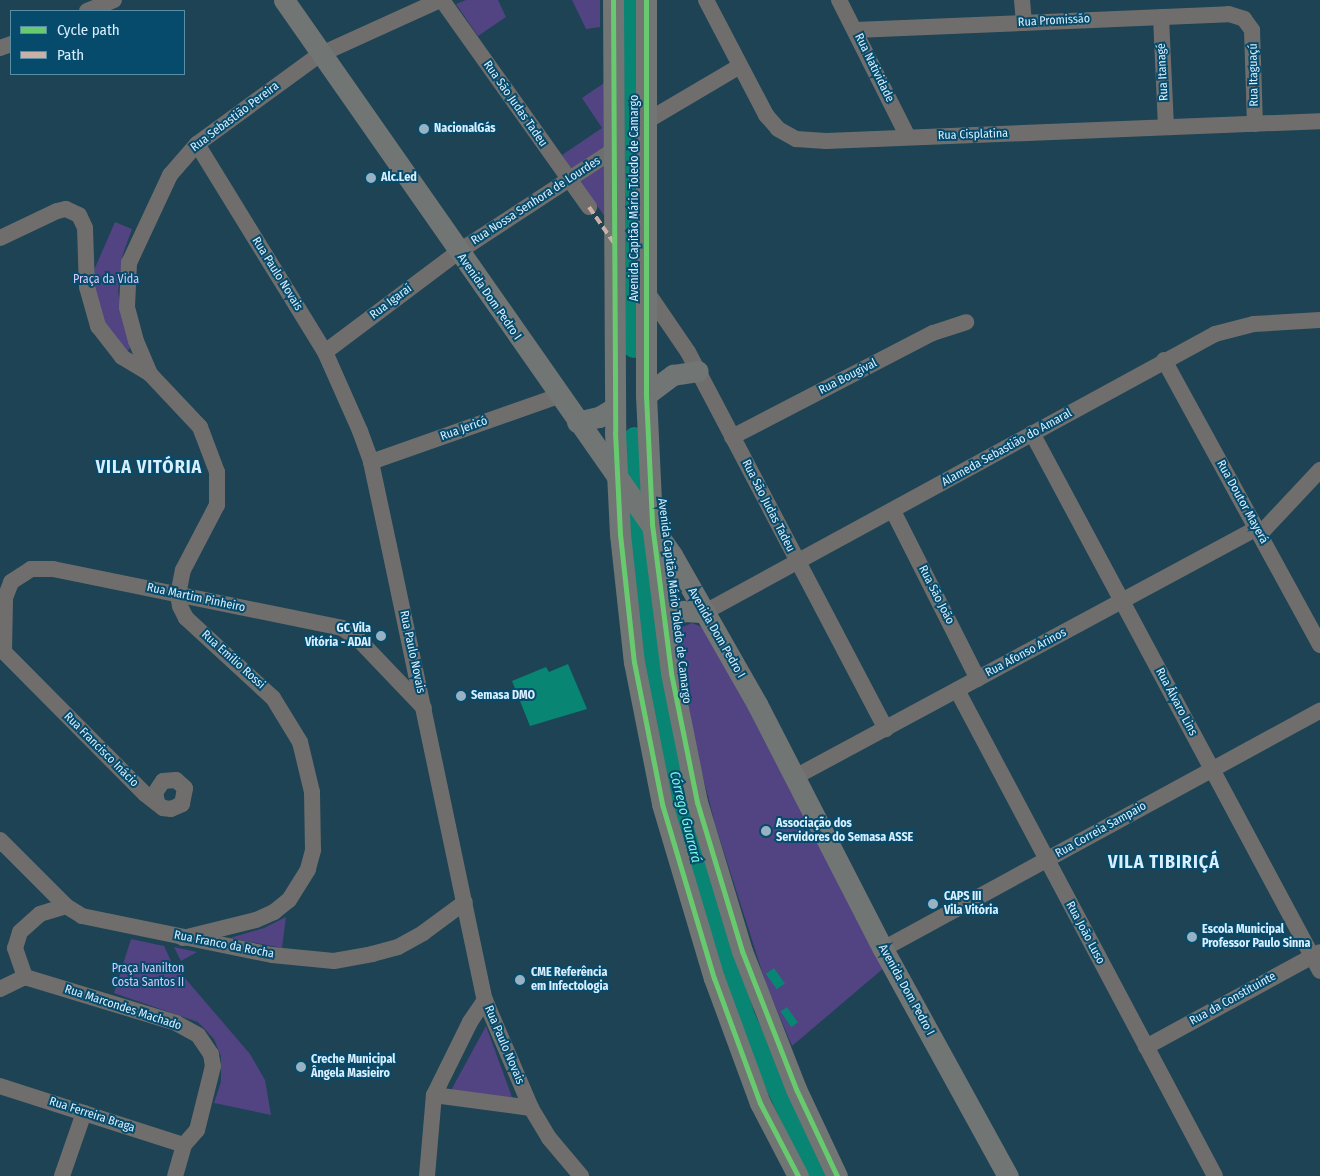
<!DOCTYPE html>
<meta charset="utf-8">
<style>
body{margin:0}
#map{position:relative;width:1320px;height:1176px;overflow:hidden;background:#1d4354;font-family:"Fira Sans Condensed",sans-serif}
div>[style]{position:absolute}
.green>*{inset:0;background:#524383}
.water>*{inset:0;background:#098573;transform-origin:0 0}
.river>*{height:21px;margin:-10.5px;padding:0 10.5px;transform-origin:10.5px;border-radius:10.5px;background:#098573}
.minor>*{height:16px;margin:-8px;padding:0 8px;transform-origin:8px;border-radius:8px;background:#6f6e6c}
.major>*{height:21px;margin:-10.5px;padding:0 10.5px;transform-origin:10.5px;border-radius:10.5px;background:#717573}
.quiet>*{height:4px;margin-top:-2px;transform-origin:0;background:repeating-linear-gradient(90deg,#cab0a6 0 8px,transparent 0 12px)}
.cycleway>*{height:5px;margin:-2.5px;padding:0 2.5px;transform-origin:2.5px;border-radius:2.5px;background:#67ca6e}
.dots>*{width:14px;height:14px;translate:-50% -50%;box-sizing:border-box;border:2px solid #064b6b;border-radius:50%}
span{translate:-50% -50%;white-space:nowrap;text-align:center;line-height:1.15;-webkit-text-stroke:4px #064b6b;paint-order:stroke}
.street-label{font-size:12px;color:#d8efff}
.poi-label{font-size:12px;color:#d8efff;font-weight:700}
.left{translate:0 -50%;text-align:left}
.right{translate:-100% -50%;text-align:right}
.park-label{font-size:12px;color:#d6cbf9}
.water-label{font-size:14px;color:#73fddf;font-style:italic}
.district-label{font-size:18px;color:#d8efff;font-weight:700;letter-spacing:1px}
.legend{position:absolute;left:10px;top:10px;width:175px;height:65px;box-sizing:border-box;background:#064b6b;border:1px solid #5a8da6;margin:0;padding:6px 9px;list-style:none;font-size:15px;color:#d8efff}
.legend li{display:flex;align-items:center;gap:10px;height:25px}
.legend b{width:25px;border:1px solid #5a8da6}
</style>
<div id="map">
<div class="green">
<div style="clip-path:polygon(466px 0,498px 0,506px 17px,478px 36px,456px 4px)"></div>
<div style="clip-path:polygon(572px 0,600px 0,600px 27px,586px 29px)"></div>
<div style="clip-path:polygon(604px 83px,605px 217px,562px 155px,602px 128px,582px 98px)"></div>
<div style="clip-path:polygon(115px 222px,132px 229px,123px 254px,118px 292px,130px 348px,128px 351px,124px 351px,103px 323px,91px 277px)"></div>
<div style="clip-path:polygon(692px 623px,702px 627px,738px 687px,885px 967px,792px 1046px,766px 984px,715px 824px,693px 737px,679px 640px,682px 627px)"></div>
<div style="clip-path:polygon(286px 917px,282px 948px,230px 938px,264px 928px)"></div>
<div style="clip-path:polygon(131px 939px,164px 946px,172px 963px,250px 1054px,265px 1080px,271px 1115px,214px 1103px,221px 1082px,221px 1056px,214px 1039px,198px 1022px,114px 993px)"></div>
<div style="clip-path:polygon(174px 947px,197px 952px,181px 961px)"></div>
<div style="clip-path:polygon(486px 1026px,512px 1097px,449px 1094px)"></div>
</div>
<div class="water">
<div style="clip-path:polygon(568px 664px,587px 709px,530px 726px,512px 681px,546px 667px,549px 672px)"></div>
<div style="left:774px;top:968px;width:19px;height:10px;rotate:55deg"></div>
<div style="left:787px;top:1007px;width:19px;height:8px;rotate:55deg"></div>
</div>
<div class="river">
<div style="left:629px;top:0;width:347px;rotate:89.3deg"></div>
<div style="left:634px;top:437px;width:124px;rotate:87.2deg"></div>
<div style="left:640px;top:561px;width:134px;rotate:82.3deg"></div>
<div style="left:658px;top:694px;width:134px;rotate:78.8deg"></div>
<div style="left:684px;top:825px;width:202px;rotate:72.5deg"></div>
<div style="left:745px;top:1018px;width:174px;rotate:65.5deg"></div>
</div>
<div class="minor">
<div style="left:442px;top:0;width:254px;rotate:54.6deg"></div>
<div style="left:706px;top:0;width:130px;rotate:62.4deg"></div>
<div style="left:766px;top:115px;width:18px;rotate:49deg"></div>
<div style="left:778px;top:129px;width:21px;rotate:29deg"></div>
<div style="left:796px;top:139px;width:30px;rotate:4deg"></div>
<div style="left:826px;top:141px;width:494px;rotate:-2.3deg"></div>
<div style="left:839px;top:0;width:153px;rotate:63.3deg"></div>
<div style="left:1022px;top:0;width:23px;rotate:85deg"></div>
<div style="left:87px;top:11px;width:29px;rotate:-22deg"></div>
<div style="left:1161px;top:17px;width:110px;rotate:87.4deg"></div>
<div style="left:855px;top:30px;width:374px;rotate:-2.4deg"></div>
<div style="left:1229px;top:14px;width:16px;rotate:18deg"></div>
<div style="left:1244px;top:19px;width:14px;rotate:54deg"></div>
<div style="left:1252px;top:30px;width:94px;rotate:88.2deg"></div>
<div style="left:0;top:48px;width:12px;rotate:-20deg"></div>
<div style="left:645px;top:122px;width:110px;rotate:-30.5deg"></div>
<div style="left:197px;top:144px;width:244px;rotate:58.4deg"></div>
<div style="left:325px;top:352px;width:86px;rotate:66.1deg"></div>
<div style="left:360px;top:431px;width:33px;rotate:70deg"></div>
<div style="left:371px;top:462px;width:86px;rotate:77.9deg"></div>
<div style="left:389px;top:546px;width:464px;rotate:78.1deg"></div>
<div style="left:485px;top:1000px;width:117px;rotate:66.9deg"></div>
<div style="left:531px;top:1108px;width:35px;rotate:59deg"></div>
<div style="left:549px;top:1138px;width:50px;rotate:49.9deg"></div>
<div style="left:0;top:238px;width:63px;rotate:-25.3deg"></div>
<div style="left:57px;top:211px;width:9px;rotate:-13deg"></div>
<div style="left:66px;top:209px;width:14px;rotate:25deg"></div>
<div style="left:79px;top:215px;width:14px;rotate:65deg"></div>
<div style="left:85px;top:228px;width:59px;rotate:88.1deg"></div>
<div style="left:87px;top:287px;width:41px;rotate:74.2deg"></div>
<div style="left:98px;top:326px;width:39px;rotate:52deg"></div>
<div style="left:122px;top:357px;width:33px;rotate:31deg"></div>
<div style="left:645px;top:289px;width:76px;rotate:55.7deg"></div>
<div style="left:688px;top:352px;width:426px;rotate:62.3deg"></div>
<div style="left:325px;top:352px;width:166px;rotate:-36.9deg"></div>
<div style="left:458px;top:252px;width:186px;rotate:-33.2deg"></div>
<div style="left:1164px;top:360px;width:325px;rotate:61.3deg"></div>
<div style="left:1032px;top:433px;width:610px;rotate:61.84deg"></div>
<div style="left:732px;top:437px;width:226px;rotate:-27.4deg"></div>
<div style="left:933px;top:333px;width:35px;rotate:-18deg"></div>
<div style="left:371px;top:462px;width:198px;rotate:-19.4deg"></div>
<div style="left:893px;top:511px;width:188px;rotate:63.2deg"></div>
<div style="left:1260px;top:534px;width:88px;rotate:-46.8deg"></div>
<div style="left:705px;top:612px;width:581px;rotate:-28.59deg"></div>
<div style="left:1215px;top:334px;width:40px;rotate:-14.4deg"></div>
<div style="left:1254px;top:324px;width:66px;rotate:-3.5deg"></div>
<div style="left:0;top:648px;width:206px;rotate:45.2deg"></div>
<div style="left:145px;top:794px;width:23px;rotate:38deg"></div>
<div style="left:163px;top:808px;width:8px;rotate:7deg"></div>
<div style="left:171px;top:809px;width:12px;rotate:-24deg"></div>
<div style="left:182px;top:804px;width:16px;rotate:-79deg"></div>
<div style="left:185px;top:788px;width:12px;rotate:-138deg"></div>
<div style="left:176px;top:780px;width:13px;rotate:176deg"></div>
<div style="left:163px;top:781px;width:14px;rotate:124deg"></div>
<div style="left:155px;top:793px;width:9px;rotate:77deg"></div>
<div style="left:4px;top:652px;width:54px;rotate:-88.9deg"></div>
<div style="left:5px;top:598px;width:17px;rotate:-69deg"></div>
<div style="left:11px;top:582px;width:24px;rotate:-33deg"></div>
<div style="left:31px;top:569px;width:22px"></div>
<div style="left:53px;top:569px;width:295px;rotate:11.5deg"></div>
<div style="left:342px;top:628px;width:21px;rotate:35deg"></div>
<div style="left:359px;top:640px;width:94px;rotate:46.3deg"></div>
<div style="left:957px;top:690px;width:550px;rotate:62.04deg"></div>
<div style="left:795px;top:777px;width:525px;rotate:-28.32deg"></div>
<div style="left:0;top:840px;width:93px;rotate:45deg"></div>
<div style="left:66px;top:906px;width:19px;rotate:32deg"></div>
<div style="left:82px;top:916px;width:194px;rotate:11.6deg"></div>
<div style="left:272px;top:955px;width:62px;rotate:5.5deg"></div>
<div style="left:334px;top:961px;width:39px;rotate:-10deg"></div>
<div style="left:372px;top:954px;width:27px;rotate:-15deg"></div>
<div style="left:398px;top:947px;width:29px;rotate:-29deg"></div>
<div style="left:423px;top:933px;width:52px;rotate:-36.4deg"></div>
<div style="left:66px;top:906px;width:27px;rotate:163deg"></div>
<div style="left:40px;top:914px;width:27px;rotate:138deg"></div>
<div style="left:20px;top:932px;width:17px;rotate:107deg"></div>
<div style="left:15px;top:948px;width:31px;rotate:71deg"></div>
<div style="left:25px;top:977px;width:158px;rotate:16.9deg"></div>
<div style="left:176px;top:1023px;width:25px;rotate:29deg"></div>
<div style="left:198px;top:1035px;width:23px;rotate:56deg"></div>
<div style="left:211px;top:1054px;width:12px;rotate:81deg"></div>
<div style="left:213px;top:1066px;width:66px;rotate:104deg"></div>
<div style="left:197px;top:1130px;width:20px;rotate:131deg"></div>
<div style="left:184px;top:1145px;width:32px;rotate:106deg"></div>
<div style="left:183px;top:938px;width:75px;rotate:-13.9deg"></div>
<div style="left:256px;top:920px;width:20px;rotate:-24deg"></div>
<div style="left:274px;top:912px;width:19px;rotate:-39deg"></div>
<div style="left:289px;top:900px;width:36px;rotate:-58deg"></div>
<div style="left:308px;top:869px;width:20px;rotate:-75deg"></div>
<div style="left:313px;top:850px;width:58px;rotate:-91deg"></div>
<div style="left:312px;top:792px;width:51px;rotate:-103.5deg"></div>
<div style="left:300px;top:742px;width:52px;rotate:-121.5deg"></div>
<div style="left:273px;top:698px;width:118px;rotate:-137.4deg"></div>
<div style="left:186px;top:618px;width:13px;rotate:-117deg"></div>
<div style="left:180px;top:606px;width:11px;rotate:-100deg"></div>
<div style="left:178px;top:595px;width:25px;rotate:-79deg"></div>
<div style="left:183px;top:570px;width:73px;rotate:-62.4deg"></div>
<div style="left:217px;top:505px;width:33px;rotate:-90deg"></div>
<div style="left:217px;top:472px;width:48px;rotate:-110.7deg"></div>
<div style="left:200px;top:427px;width:73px;rotate:-133.3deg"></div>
<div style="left:150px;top:374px;width:36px;rotate:-113deg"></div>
<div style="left:136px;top:341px;width:35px;rotate:-105deg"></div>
<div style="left:127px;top:307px;width:44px;rotate:-87.4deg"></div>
<div style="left:129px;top:263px;width:97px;rotate:-65deg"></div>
<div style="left:170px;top:175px;width:41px;rotate:-48.9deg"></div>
<div style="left:197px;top:144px;width:151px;rotate:-36.1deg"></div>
<div style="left:319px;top:55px;width:133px;rotate:-24.4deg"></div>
<div style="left:883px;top:949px;width:498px;rotate:-28.6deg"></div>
<div style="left:0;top:989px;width:28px;rotate:-26deg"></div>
<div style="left:1146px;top:1047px;width:198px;rotate:-28.6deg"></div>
<div style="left:0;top:1086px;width:193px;rotate:17.8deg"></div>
<div style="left:434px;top:1095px;width:98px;rotate:7.6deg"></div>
<div style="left:62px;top:1176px;width:67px;rotate:-70.8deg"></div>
<div style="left:427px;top:1176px;width:81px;rotate:-85.1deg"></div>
<div style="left:434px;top:1095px;width:81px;rotate:-63.7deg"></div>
<div style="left:470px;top:1022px;width:27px;rotate:-56deg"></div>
</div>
<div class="major">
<div style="left:284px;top:0;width:677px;rotate:55.04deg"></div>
<div style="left:672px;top:555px;width:172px;rotate:60.3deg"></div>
<div style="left:757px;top:704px;width:276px;rotate:62.8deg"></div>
<div style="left:883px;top:949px;width:259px;rotate:61.2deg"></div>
<div style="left:613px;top:0;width:432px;rotate:89.7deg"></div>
<div style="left:615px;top:432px;width:102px;rotate:87.2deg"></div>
<div style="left:620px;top:534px;width:129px;rotate:83.8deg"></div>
<div style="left:634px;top:662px;width:145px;rotate:78.8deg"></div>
<div style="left:662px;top:804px;width:182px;rotate:73.4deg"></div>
<div style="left:714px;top:978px;width:133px;rotate:69.8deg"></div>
<div style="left:760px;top:1103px;width:82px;rotate:62.5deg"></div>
<div style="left:646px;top:0;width:395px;rotate:90deg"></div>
<div style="left:646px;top:395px;width:129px;rotate:87.3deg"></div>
<div style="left:652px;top:524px;width:150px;rotate:82.7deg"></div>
<div style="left:671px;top:673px;width:132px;rotate:78.6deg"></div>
<div style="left:697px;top:802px;width:156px;rotate:73.2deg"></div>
<div style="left:742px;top:951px;width:148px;rotate:68.6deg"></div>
<div style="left:796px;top:1089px;width:96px;rotate:64.8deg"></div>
<div style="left:646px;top:395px;width:34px;rotate:-37deg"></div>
<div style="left:673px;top:375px;width:25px;rotate:-9deg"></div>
<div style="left:577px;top:422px;width:23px;rotate:-13deg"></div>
<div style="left:599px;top:417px;width:17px;rotate:-31deg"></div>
<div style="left:665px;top:621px;width:21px;rotate:-29deg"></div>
<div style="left:683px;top:611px;width:22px;rotate:3deg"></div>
</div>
<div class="quiet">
<div style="left:589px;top:207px;width:44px;rotate:55.2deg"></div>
</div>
<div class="cycleway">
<div style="left:613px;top:0;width:432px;rotate:89.7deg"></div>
<div style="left:615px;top:432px;width:102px;rotate:87.2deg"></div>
<div style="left:620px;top:534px;width:129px;rotate:83.8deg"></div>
<div style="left:634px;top:662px;width:145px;rotate:78.8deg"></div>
<div style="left:662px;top:804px;width:182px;rotate:73.4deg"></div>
<div style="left:714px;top:978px;width:133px;rotate:69.8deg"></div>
<div style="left:760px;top:1103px;width:82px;rotate:62.5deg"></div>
<div style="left:646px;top:0;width:395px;rotate:90deg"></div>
<div style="left:646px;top:395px;width:129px;rotate:87.3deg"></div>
<div style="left:652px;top:524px;width:150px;rotate:82.7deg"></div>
<div style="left:671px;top:673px;width:132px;rotate:78.6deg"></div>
<div style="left:697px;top:802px;width:156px;rotate:73.2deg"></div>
<div style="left:742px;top:951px;width:148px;rotate:68.6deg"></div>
<div style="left:796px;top:1089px;width:96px;rotate:64.8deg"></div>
</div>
<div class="dots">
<div style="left:424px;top:129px;background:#97b3c3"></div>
<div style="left:371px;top:178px;background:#97b3c3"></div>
<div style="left:381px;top:636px;background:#97b3c3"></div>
<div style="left:461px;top:696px;background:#97b3c3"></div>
<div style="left:766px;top:831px;background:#97b3c3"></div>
<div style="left:933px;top:904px;background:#97b3c3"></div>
<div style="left:1192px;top:937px;background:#97b3c3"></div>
<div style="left:520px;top:980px;background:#97b3c3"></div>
<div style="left:301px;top:1067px;background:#97b3c3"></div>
</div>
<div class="street-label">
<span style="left:1054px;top:21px;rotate:-3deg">Rua Promissão</span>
<span style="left:874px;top:68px;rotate:64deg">Rua Natividade</span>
<span style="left:1163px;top:72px;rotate:-93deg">Rua Itanagé</span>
<span style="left:1254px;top:75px;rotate:-91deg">Rua Itaguaçú</span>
<span style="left:515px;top:104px;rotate:55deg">Rua São Judas Tadeu</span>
<span style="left:235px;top:117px;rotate:-37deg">Rua Sebastião Pereira</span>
<span style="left:973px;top:135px;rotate:-2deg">Rua Cisplatina</span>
<span style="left:635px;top:198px;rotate:-90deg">Avenida Capitão Mário Toledo de Camargo</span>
<span style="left:536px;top:201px;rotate:-33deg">Rua Nossa Senhora de Lourdes</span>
<span style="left:277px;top:274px;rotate:58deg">Rua Paulo Novais</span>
<span style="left:489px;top:297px;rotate:55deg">Avenida Dom Pedro I</span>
<span style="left:391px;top:302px;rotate:-37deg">Rua Igaraí</span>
<span style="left:848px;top:377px;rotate:-27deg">Rua Bougival</span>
<span style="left:464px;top:429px;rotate:-20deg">Rua Jericó</span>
<span style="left:1007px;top:448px;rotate:-29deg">Alameda Sebastião do Amaral</span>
<span style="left:1242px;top:502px;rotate:61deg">Rua Doutor Mayerá</span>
<span style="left:768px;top:506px;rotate:63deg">Rua São Judas Tadeu</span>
<span style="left:936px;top:595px;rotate:63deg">Rua São João</span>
<span style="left:196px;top:598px;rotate:12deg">Rua Martim Pinheiro</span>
<span style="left:674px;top:601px;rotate:83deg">Avenida Capitão Mário Toledo de Camargo</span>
<span style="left:716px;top:633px;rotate:60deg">Avenida Dom Pedro I</span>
<span style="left:412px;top:652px;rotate:78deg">Rua Paulo Novais</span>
<span style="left:1026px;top:653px;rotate:-28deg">Rua Afonso Arinos</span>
<span style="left:233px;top:660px;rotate:42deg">Rua Emílio Rossi</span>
<span style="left:1176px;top:702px;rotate:62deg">Rua Álvaro Lins</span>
<span style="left:101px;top:750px;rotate:45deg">Rua Francisco Inácio</span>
<span style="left:1101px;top:830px;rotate:-29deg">Rua Correia Sampaio</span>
<span style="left:1085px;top:933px;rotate:62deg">Rua João Luso</span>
<span style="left:224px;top:945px;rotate:11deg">Rua Franco da Rocha</span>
<span style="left:906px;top:990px;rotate:61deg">Avenida Dom Pedro I</span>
<span style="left:1233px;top:999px;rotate:-29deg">Rua da Constituinte</span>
<span style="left:123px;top:1008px;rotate:18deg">Rua Marcondes Machado</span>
<span style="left:504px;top:1045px;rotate:67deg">Rua Paulo Novais</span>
<span style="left:92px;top:1115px;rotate:18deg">Rua Ferreira Braga</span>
</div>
<div class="poi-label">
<span class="left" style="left:434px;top:129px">NacionalGás</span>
<span class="left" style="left:381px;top:178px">Alc.Led</span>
<span class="right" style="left:371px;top:636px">GC Vila<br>Vitória - ADAI</span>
<span class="left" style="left:471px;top:696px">Semasa DMO</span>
<span class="left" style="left:776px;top:831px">Associação dos<br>Servidores do Semasa ASSE</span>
<span class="left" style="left:944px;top:904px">CAPS III<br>Vila Vitória</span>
<span class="left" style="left:1202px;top:937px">Escola Municipal<br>Professor Paulo Sinna</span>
<span class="left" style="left:531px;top:980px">CME Referência<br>em Infectologia</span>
<span class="left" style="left:311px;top:1067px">Creche Municipal<br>Ângela Masieiro</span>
</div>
<div class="park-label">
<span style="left:106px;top:280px">Praça da Vida</span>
<span style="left:148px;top:976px">Praça Ivanilton<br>Costa Santos II</span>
</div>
<div class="water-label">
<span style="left:685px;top:817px;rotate:76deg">Córrego Guarará</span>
</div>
<div class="district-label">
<span style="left:149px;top:467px">VILA VITÓRIA</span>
<span style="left:1164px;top:862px">VILA TIBIRIÇÁ</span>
</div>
<ul class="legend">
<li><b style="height:6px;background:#67ca6e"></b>Cycle path</li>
<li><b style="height:6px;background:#cab0a6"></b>Path</li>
</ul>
</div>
